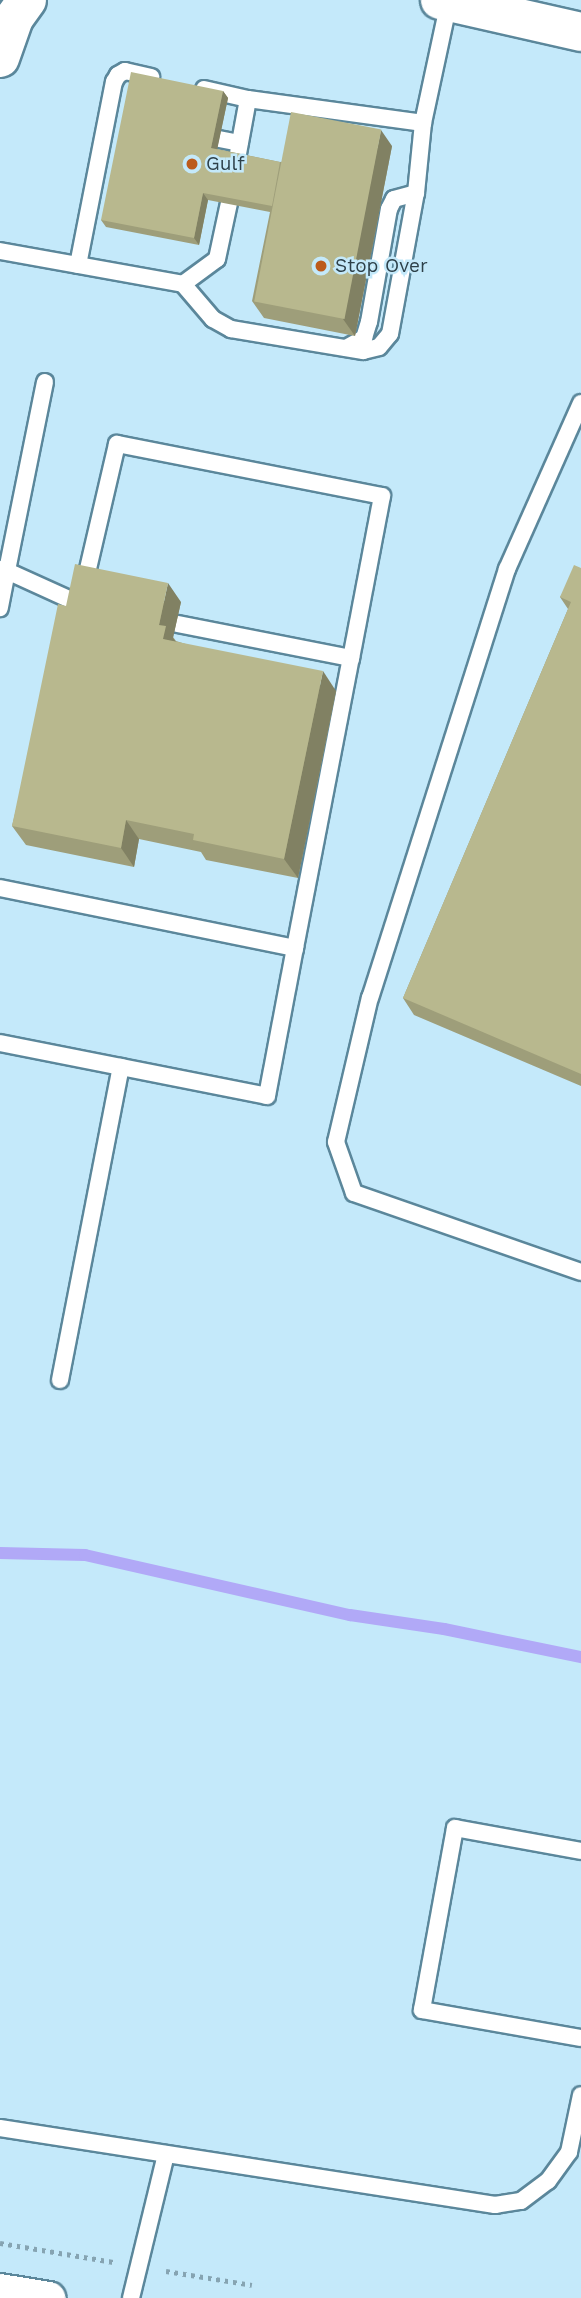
<!DOCTYPE html>
<style>
body{margin:0}
#map{position:relative;width:581px;height:2298px;overflow:hidden;background:#c4e9fa;font-family:"Work Sans",sans-serif}
div>[style]{position:absolute}
.stream>*{height:12px;margin:-6px;padding:0 6px;transform-origin:6px;border-radius:6px;background:#b1a9f7}
.path>*{height:4.5px;margin-top:-2.25px;transform-origin:0;background:repeating-linear-gradient(90deg,#86a4b2 0 3.5px,transparent 0 8.5px)}
.roads{filter:drop-shadow(2px 0 #5b879b) drop-shadow(-2px 0 #5b879b) drop-shadow(0 2px #5b879b) drop-shadow(0 -2px #5b879b)}
.lane>*{height:16px;margin:-8px;padding:0 8px;transform-origin:8px;border-radius:8px;background:#fff}
.street>*{height:32px;margin:-16px;padding:0 16px;transform-origin:16px;border-radius:16px;background:#fff}
.secondary>*{height:38px;margin:-19px;padding:0 19px;transform-origin:19px;border-radius:19px;background:#fff}
.wall>*{inset:0;background:#9e9e7a}
.shaded-wall>*{inset:0;background:#818163}
.building>*{inset:0;background:#b8b88e;transform-origin:0 0}
.dots>*{width:19px;height:19px;translate:-50% -50%;box-sizing:border-box;border:4px solid #c4e9fa;border-radius:50%}
span{translate:-50% -50%;white-space:nowrap;text-align:center;line-height:1.15;-webkit-text-stroke:5px #c4e9fa;paint-order:stroke}
.poi-label{font-size:19px;color:#2d4049}
.left{translate:0 -50%;text-align:left}
</style>
<div id="map">
<div class="stream">
<div style="left:0;top:1553px;width:85px;rotate:1.3deg"></div>
<div style="left:85px;top:1555px;width:272px;rotate:12.8deg"></div>
<div style="left:350px;top:1615px;width:95px;rotate:8.5deg"></div>
<div style="left:444px;top:1629px;width:140px;rotate:11.6deg"></div>
</div>
<div class="path">
<div style="left:0;top:2243px;width:115px;rotate:9.5deg"></div>
<div style="left:166px;top:2271px;width:87px;rotate:9.2deg"></div>
</div>
<div class="roads">
<div class="lane">
<div style="left:204px;top:89px;width:45px;rotate:12.8deg"></div>
<div style="left:248px;top:99px;width:177px;rotate:7.8deg"></div>
<div style="left:219px;top:139px;width:21px;rotate:11deg"></div>
<div style="left:237px;top:159px;width:61px;rotate:-79.6deg"></div>
<div style="left:0;top:251px;width:186px;rotate:10.2deg"></div>
<div style="left:183px;top:284px;width:46px;rotate:49.4deg"></div>
<div style="left:213px;top:319px;width:21px;rotate:29deg"></div>
<div style="left:231px;top:329px;width:134px;rotate:9.5deg"></div>
<div style="left:363px;top:351px;width:16px;rotate:-14deg"></div>
<div style="left:379px;top:347px;width:17px;rotate:-50deg"></div>
<div style="left:390px;top:334px;width:143px;rotate:-79.6deg"></div>
<div style="left:416px;top:193px;width:70px;rotate:-84.3deg"></div>
<div style="left:423px;top:123px;width:124px;rotate:-77.9deg"></div>
<div style="left:78px;top:265px;width:187px;rotate:-78.9deg"></div>
<div style="left:114px;top:82px;width:8px;rotate:-60deg"></div>
<div style="left:118px;top:75px;width:8px;rotate:-30deg"></div>
<div style="left:125px;top:71px;width:27px;rotate:13deg"></div>
<div style="left:183px;top:284px;width:42px;rotate:-36.3deg"></div>
<div style="left:217px;top:259px;width:57px;rotate:-77.9deg"></div>
<div style="left:346px;top:348px;width:21px;rotate:-29deg"></div>
<div style="left:364px;top:338px;width:17px;rotate:-73deg"></div>
<div style="left:369px;top:322px;width:115px;rotate:-80deg"></div>
<div style="left:389px;top:209px;width:11px;rotate:-63deg"></div>
<div style="left:394px;top:199px;width:23px;rotate:-15deg"></div>
<div style="left:45px;top:382px;width:193px;rotate:101.4deg"></div>
<div style="left:7px;top:571px;width:85px;rotate:24.4deg"></div>
<div style="left:581px;top:403px;width:182px;rotate:114deg"></div>
<div style="left:507px;top:569px;width:449px;rotate:107.7deg"></div>
<div style="left:370px;top:997px;width:149px;rotate:103.2deg"></div>
<div style="left:336px;top:1142px;width:54px;rotate:70.6deg"></div>
<div style="left:354px;top:1193px;width:240px;rotate:19.2deg"></div>
<div style="left:0;top:569px;width:7px;rotate:16deg"></div>
<div style="left:7px;top:571px;width:38px;rotate:101deg"></div>
<div style="left:84px;top:586px;width:146px;rotate:-76.9deg"></div>
<div style="left:117px;top:444px;width:270px;rotate:11.1deg"></div>
<div style="left:382px;top:496px;width:165px;rotate:100.8deg"></div>
<div style="left:351px;top:658px;width:177px;rotate:-168.9deg"></div>
<div style="left:0;top:888px;width:301px;rotate:11.5deg"></div>
<div style="left:295px;top:948px;width:295px;rotate:-79.1deg"></div>
<div style="left:0;top:1043px;width:272px;rotate:11.2deg"></div>
<div style="left:267px;top:1096px;width:151px;rotate:-79.3deg"></div>
<div style="left:60px;top:1380px;width:319px;rotate:-79deg"></div>
<div style="left:581px;top:1851px;width:128px;rotate:-169.7deg"></div>
<div style="left:455px;top:1828px;width:185px;rotate:100.3deg"></div>
<div style="left:422px;top:2010px;width:161px;rotate:10deg"></div>
<div style="left:0;top:2128px;width:501px;rotate:8.84deg"></div>
<div style="left:495px;top:2205px;width:26px;rotate:-9deg"></div>
<div style="left:521px;top:2201px;width:34px;rotate:-37deg"></div>
<div style="left:548px;top:2181px;width:36px;rotate:-54deg"></div>
<div style="left:569px;top:2152px;width:58px;rotate:-78.1deg"></div>
<div style="left:131px;top:2298px;width:148px;rotate:-76.3deg"></div>
</div>
<div class="street">
<div style="left:0;top:2290px;width:50px;rotate:9.3deg"></div>
</div>
<div class="secondary">
<div style="left:440px;top:0;width:145px;rotate:12.8deg"></div>
<div style="left:0;top:58px;width:42px;rotate:-70.7deg"></div>
<div style="left:14px;top:18px;width:22px;rotate:-54deg"></div>
</div>
</div>
<div class="wall">
<div style="clip-path:polygon(223px 91px,228px 98px,217px 149px,280px 162px,392px 146px,355px 336px,264px 318px,252px 301px,270px 212px,208px 200px,199px 245px,106px 227px,101px 220px)"></div>
<div style="clip-path:polygon(581px 568px,581px 1086px,414px 1015px,403px 998px,568px 609px,560px 597px)"></div>
<div style="clip-path:polygon(181px 602px,173px 637px,176px 641px,336px 691px,298px 878px,206px 860px,201px 852px,139px 839px,134px 867px,26px 845px,12px 826px,66px 606px)"></div>
</div>
<div class="shaded-wall">
<div style="clip-path:polygon(223px 91px,228px 98px,216px 155px,211px 148px)"></div>
<div style="clip-path:polygon(381px 130px,392px 146px,355px 336px,343px 319px)"></div>
<div style="clip-path:polygon(203px 193px,208px 200px,199px 245px,194px 238px)"></div>
<div style="clip-path:polygon(168px 583px,181px 602px,173px 638px,179px 646px,163px 639px,159px 625px)"></div>
<div style="clip-path:polygon(323px 671px,336px 691px,298px 878px,284px 859px)"></div>
<div style="clip-path:polygon(126px 820px,139px 839px,134px 867px,121px 848px)"></div>
</div>
<div class="building">
<div style="clip-path:polygon(131px 72px,223px 91px,211px 148px,280px 162px,272px 206px,203px 193px,194px 238px,101px 220px)"></div>
<div style="left:291px;top:112px;width:92px;height:193px;rotate:11deg"></div>
<div style="clip-path:polygon(75px 564px,168px 583px,159px 625px,166px 626px,163px 639px,323px 671px,284px 859px,193px 840px,194px 834px,126px 820px,121px 848px,12px 826px,58px 604px,66px 606px)"></div>
<div style="clip-path:polygon(574px 565px,581px 568px,581px 1074px,403px 998px,571px 602px,560px 597px)"></div>
</div>
<div class="dots">
<div style="left:192px;top:164px;background:#bc5b1c"></div>
<div style="left:321px;top:266px;background:#bc5b1c"></div>
</div>
<div class="poi-label">
<span class="left" style="left:206px;top:164px">Gulf</span>
<span class="left" style="left:335px;top:266px">Stop Over</span>
</div>
</div>
